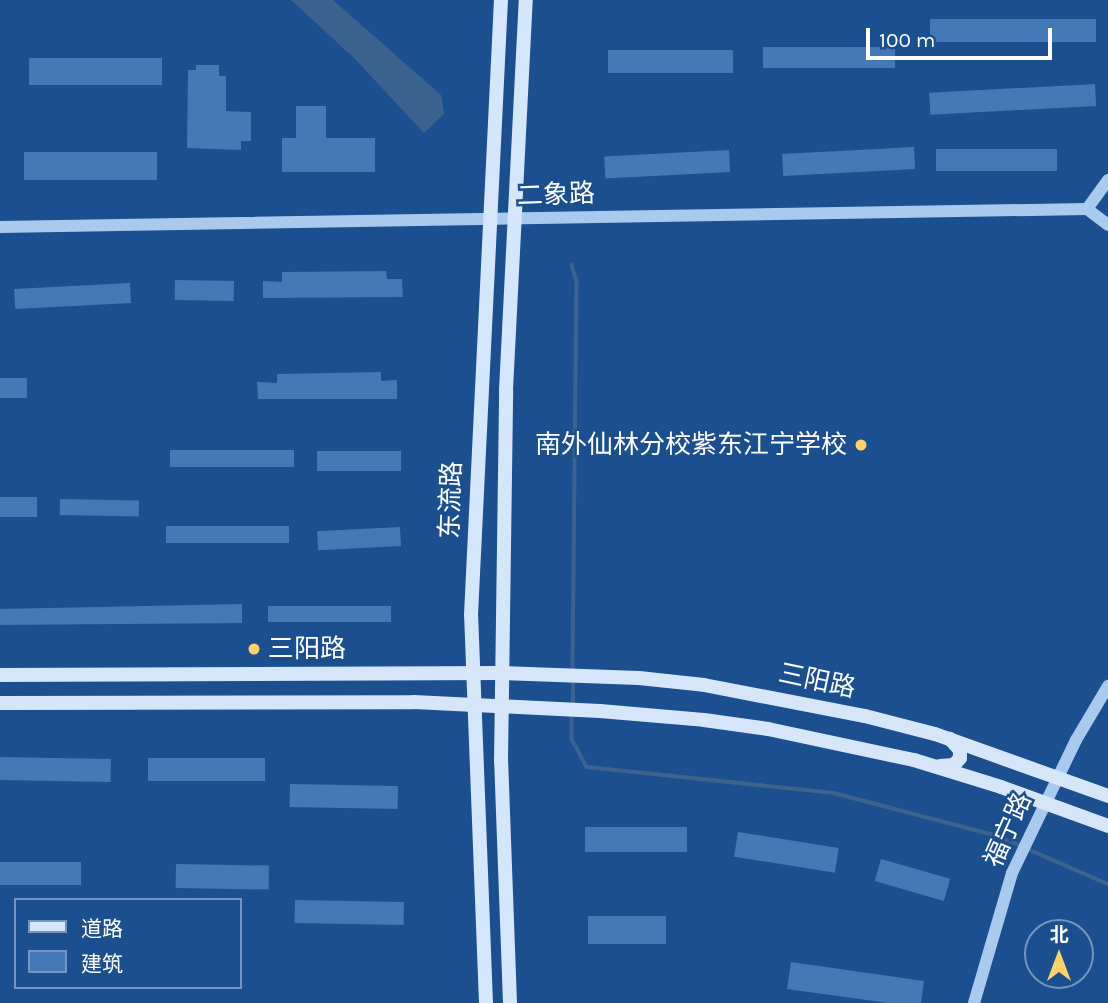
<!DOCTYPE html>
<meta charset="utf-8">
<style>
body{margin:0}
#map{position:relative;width:1108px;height:1003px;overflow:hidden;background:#1b4f8f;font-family:Karla,"Noto Sans SC",sans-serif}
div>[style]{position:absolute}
.water>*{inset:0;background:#3c6290}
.stream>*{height:3.5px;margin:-1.75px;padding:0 1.75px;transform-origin:1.75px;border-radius:1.75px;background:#3c6290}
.building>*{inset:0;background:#4478b7;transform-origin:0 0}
.tertiary>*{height:12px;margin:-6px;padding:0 6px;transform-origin:6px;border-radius:6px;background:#a9c9ee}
.secondary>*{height:14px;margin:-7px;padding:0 7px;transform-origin:7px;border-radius:7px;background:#d6e6fa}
.dots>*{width:19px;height:19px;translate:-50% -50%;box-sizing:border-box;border:4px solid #1b4f8f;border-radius:50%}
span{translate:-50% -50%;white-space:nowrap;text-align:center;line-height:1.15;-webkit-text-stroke:5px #1b4f8f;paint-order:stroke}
.street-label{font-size:26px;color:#fff}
.poi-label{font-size:26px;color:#fff}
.right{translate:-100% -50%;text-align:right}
.left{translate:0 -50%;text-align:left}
.legend{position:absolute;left:14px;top:898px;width:228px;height:91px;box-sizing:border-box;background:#1b4f8f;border:2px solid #7695bc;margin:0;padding:9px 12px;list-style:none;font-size:21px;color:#fff}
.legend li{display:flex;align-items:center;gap:14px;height:35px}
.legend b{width:35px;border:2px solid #7695bc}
.north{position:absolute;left:1024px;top:919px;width:70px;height:70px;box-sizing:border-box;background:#1b4f8f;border:2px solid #7695bc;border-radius:50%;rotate:0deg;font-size:19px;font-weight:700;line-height:28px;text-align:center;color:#fff}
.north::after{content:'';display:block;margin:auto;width:24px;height:32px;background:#ffd166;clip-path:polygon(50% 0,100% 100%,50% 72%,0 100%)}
.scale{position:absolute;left:866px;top:28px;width:186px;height:32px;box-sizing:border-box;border:4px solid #fff;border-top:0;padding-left:9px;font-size:21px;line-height:24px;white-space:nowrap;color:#fff;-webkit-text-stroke:5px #1b4f8f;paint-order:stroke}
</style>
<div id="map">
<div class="water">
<div style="clip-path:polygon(291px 0,333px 0,441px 95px,444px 114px,424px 133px,355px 59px)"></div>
</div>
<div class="stream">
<div style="left:572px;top:265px;width:17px;rotate:73deg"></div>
<div style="left:577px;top:281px;width:392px;rotate:90.6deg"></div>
<div style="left:573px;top:705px;width:24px;rotate:-90deg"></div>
<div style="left:572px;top:712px;width:27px;rotate:90deg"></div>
<div style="left:572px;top:739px;width:32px;rotate:62deg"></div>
<div style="left:587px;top:767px;width:248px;rotate:6deg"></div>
<div style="left:834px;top:793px;width:170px;rotate:14.7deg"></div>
<div style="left:998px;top:836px;width:120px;rotate:23.6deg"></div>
</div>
<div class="building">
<div style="left:1096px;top:19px;width:23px;height:166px;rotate:90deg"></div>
<div style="left:895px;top:47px;width:21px;height:132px;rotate:90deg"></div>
<div style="left:733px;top:50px;width:23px;height:125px;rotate:90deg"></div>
<div style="left:162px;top:58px;width:27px;height:133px;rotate:90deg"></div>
<div style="clip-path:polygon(196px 65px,219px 65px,219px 76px,226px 76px,226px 111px,251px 112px,251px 141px,241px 141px,241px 150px,187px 148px,188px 70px,196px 70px)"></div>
<div style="left:1095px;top:84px;width:22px;height:166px;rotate:87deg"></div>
<div style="clip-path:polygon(296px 106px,326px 106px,326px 138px,375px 138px,375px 172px,282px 172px,282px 138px,296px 138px)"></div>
<div style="left:914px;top:147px;width:22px;height:132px;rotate:87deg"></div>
<div style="left:1057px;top:149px;width:22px;height:121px;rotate:90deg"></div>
<div style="left:729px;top:150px;width:22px;height:125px;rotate:87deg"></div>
<div style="left:157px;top:152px;width:28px;height:133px;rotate:90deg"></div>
<div style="clip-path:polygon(386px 271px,387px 279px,402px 279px,403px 297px,263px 298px,263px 281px,282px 282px,282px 272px)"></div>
<div style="left:175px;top:280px;width:59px;height:20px;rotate:1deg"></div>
<div style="left:130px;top:283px;width:20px;height:116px;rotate:87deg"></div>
<div style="clip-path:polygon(381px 372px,381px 381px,397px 380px,397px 399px,258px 399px,257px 382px,277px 383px,277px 374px)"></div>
<div style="left:27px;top:378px;width:20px;height:27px;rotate:90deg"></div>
<div style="left:170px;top:450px;width:124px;height:17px"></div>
<div style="left:317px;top:451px;width:84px;height:20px"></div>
<div style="left:37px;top:497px;width:20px;height:37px;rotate:90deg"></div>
<div style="left:60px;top:499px;width:79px;height:16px;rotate:1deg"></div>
<div style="left:166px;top:526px;width:123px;height:17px"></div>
<div style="left:400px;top:527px;width:19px;height:83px;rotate:87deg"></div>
<div style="clip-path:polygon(242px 604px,242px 623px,0 625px,0 609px)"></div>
<div style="left:268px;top:606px;width:123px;height:16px"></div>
<div style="left:0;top:757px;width:111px;height:23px;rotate:1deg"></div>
<div style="left:148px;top:758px;width:117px;height:23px"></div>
<div style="left:290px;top:784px;width:108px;height:23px;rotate:1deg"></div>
<div style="left:585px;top:827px;width:102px;height:25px"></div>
<div style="left:738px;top:832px;width:102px;height:25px;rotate:9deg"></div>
<div style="left:881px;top:859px;width:72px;height:23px;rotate:16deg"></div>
<div style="left:0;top:862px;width:81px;height:23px"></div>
<div style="left:176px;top:864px;width:93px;height:24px;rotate:1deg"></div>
<div style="left:295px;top:900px;width:109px;height:23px;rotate:1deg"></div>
<div style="left:588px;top:916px;width:78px;height:28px"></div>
<div style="clip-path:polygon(791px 962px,924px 981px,921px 1003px,888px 1003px,787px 989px)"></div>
</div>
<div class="tertiary">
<div style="left:1087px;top:209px;width:36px;rotate:-54deg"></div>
<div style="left:0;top:227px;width:1087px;rotate:-0.95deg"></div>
<div style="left:1087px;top:209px;width:26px;rotate:37deg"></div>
<div style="left:974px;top:1003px;width:135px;rotate:-73.7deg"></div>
<div style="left:1012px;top:873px;width:148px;rotate:-64.3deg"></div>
<div style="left:1076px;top:740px;width:63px;rotate:-59.3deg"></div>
</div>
<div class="secondary">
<div style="left:0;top:675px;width:502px;rotate:-0.23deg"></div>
<div style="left:502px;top:673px;width:137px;rotate:2.1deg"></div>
<div style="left:639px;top:678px;width:65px;rotate:6.1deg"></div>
<div style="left:704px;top:685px;width:164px;rotate:10.9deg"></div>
<div style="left:865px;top:716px;width:72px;rotate:14.4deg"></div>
<div style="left:935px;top:734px;width:184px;rotate:19.7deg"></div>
<div style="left:0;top:703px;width:414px;rotate:-0.1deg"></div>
<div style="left:414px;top:702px;width:186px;rotate:2.8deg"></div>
<div style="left:600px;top:711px;width:104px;rotate:4.9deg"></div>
<div style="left:704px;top:720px;width:65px;rotate:8deg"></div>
<div style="left:768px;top:729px;width:149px;rotate:12deg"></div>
<div style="left:914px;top:760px;width:91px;rotate:17.2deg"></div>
<div style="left:1001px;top:787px;width:114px;rotate:20deg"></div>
<div style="left:940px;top:766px;width:14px;rotate:-4deg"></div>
<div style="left:954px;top:765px;width:9px;rotate:-49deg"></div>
<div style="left:960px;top:758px;width:8px;rotate:-90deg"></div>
<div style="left:960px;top:750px;width:15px;rotate:-132deg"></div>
<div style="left:486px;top:1003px;width:388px;rotate:-92.2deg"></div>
<div style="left:471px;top:615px;width:616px;rotate:-87.21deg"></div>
<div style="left:510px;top:1003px;width:242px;rotate:-92.1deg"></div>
<div style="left:501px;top:761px;width:371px;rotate:-89.2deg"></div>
<div style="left:506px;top:390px;width:391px;rotate:-87.1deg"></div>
</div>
<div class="dots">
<div style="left:861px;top:445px;background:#ffd166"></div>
<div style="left:254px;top:649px;background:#ffd166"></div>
</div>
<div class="street-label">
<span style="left:556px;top:195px;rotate:-2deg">二象路</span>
<span style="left:451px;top:500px;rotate:-88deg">东流路</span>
<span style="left:817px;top:681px;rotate:12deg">三阳路</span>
<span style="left:1008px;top:830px;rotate:-66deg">福宁路</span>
</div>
<div class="poi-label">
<span class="right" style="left:847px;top:445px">南外仙林分校紫东江宁学校</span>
<span class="left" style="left:268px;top:649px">三阳路</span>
</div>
<ul class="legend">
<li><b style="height:9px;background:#d6e6fa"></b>道路</li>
<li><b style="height:19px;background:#4478b7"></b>建筑</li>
</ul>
<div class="north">北</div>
<div class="scale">100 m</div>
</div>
